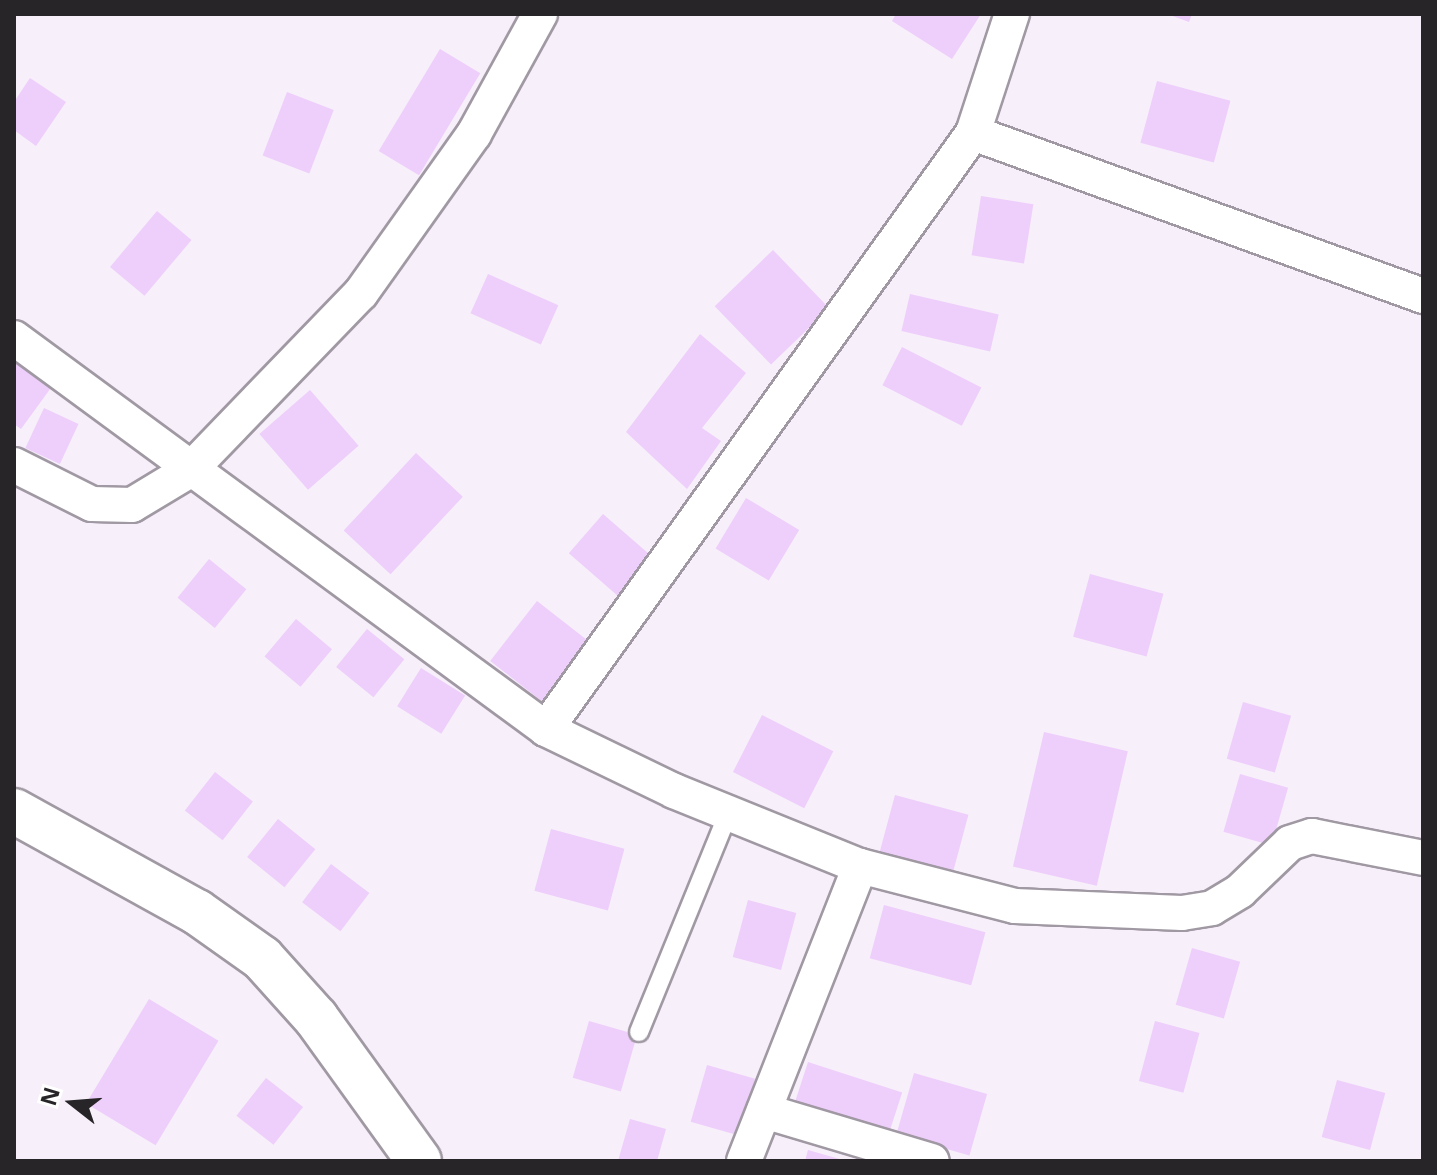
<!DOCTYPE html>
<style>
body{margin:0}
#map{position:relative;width:1437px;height:1175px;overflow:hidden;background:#f7effa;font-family:"Noto Sans",sans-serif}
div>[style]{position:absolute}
.building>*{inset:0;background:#eecefb;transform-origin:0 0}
.roads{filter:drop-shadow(2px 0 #a099a3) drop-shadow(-2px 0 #a099a3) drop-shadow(0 2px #a099a3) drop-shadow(0 -2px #a099a3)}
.service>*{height:18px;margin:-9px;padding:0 9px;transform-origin:9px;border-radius:9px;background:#fff}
.minor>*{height:34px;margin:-17px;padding:0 17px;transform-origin:17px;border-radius:17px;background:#fff}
.tertiary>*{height:44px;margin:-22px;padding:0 22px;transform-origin:22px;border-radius:22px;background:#fff}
span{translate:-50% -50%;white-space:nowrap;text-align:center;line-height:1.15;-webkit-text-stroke:7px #fff;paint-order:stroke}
.frame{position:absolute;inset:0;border:16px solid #282529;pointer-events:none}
.north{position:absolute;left:32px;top:1063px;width:80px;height:80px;-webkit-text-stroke:6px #fff;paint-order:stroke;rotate:287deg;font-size:22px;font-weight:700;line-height:32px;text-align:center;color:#282529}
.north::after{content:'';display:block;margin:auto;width:28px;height:36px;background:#282529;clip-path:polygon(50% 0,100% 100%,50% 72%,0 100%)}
</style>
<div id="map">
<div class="building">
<div style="clip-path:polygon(896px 14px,981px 14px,952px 59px,892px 21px)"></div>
<div style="clip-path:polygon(1167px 14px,1192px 14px,1189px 22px)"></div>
<div style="left:440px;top:49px;width:47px;height:119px;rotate:31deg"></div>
<div style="clip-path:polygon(30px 78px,66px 102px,36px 146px,14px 130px,14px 102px)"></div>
<div style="left:1157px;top:81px;width:76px;height:64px;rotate:15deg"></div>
<div style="left:287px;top:92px;width:50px;height:68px;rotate:21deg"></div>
<div style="left:981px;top:196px;width:53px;height:60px;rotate:9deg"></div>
<div style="left:157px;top:211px;width:45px;height:73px;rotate:40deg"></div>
<div style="left:773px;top:250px;width:81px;height:81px;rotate:46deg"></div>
<div style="left:488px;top:274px;width:77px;height:43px;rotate:24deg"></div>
<div style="left:910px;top:294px;width:91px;height:38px;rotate:13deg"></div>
<div style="clip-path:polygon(700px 334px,746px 373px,702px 428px,721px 441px,687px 489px,626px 432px)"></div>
<div style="left:902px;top:347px;width:89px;height:43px;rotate:27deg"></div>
<div style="clip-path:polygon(14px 357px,53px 385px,21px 429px,14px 424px)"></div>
<div style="left:310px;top:390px;width:74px;height:67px;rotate:49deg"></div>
<div style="left:44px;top:408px;width:38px;height:44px;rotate:25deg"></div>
<div style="left:416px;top:453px;width:64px;height:106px;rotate:43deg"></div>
<div style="left:746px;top:498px;width:62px;height:59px;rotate:31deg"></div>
<div style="left:603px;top:514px;width:67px;height:52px;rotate:41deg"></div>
<div style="left:209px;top:559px;width:48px;height:50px;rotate:39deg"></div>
<div style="left:1090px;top:574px;width:76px;height:65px;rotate:15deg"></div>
<div style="left:537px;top:601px;width:70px;height:76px;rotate:38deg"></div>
<div style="left:296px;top:619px;width:47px;height:49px;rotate:40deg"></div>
<div style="left:367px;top:629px;width:48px;height:49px;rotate:39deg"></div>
<div style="left:421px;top:668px;width:52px;height:45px;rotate:32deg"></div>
<div style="left:1243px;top:702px;width:50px;height:59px;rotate:16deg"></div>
<div style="left:762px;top:715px;width:80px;height:64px;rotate:27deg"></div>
<div style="left:1044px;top:732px;width:86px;height:138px;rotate:13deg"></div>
<div style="left:215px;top:772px;width:48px;height:49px;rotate:38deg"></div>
<div style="left:1240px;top:774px;width:50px;height:60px;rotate:16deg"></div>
<div style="left:895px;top:795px;width:76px;height:64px;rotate:15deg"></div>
<div style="left:278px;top:819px;width:48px;height:49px;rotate:39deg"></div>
<div style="left:551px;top:829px;width:76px;height:64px;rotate:15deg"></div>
<div style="left:331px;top:864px;width:48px;height:48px;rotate:37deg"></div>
<div style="left:748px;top:900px;width:50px;height:59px;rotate:15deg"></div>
<div style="left:884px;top:905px;width:105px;height:55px;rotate:15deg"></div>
<div style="left:1192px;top:948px;width:50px;height:59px;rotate:16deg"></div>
<div style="left:149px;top:999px;width:81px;height:122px;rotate:31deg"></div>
<div style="left:589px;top:1021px;width:50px;height:59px;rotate:16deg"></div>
<div style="left:1155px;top:1021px;width:46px;height:62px;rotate:15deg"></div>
<div style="left:808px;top:1062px;width:99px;height:47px;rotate:18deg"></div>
<div style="left:707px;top:1065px;width:50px;height:59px;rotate:16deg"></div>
<div style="left:914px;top:1073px;width:76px;height:64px;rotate:16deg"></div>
<div style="left:266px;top:1078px;width:47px;height:48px;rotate:38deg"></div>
<div style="left:1337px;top:1080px;width:50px;height:59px;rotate:15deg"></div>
<div style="clip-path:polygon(630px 1119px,666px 1129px,657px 1161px,618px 1161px)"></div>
<div style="clip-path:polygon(808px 1150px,843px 1160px,843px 1161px,805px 1161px)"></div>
</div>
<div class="roads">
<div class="service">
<div style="left:639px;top:1032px;width:235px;rotate:-67.8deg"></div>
</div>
<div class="minor">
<div style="left:973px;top:133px;width:479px;rotate:19.9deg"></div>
<div style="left:14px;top:338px;width:660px;rotate:36.31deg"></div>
<div style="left:546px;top:729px;width:142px;rotate:25.8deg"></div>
<div style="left:674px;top:791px;width:201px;rotate:22deg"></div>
<div style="left:860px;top:866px;width:160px;rotate:14.5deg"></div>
<div style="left:1015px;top:906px;width:167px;rotate:2.4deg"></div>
<div style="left:1182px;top:913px;width:30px;rotate:-9deg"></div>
<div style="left:1212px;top:908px;width:33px;rotate:-31deg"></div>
<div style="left:1240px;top:891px;width:69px;rotate:-43.8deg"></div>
<div style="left:1290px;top:843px;width:23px;rotate:-18deg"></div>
<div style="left:1312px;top:836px;width:113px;rotate:11.2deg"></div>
<div style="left:14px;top:465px;width:87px;rotate:26.6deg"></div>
<div style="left:92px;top:504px;width:40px;rotate:1.4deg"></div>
<div style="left:132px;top:505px;width:68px;rotate:-31.1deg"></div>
<div style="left:190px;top:470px;width:246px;rotate:-46deg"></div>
<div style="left:361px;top:293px;width:195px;rotate:-54.6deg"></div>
<div style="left:474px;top:134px;width:137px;rotate:-61.2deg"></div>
<div style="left:546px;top:729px;width:733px;rotate:-54.38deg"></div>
<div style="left:973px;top:133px;width:125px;rotate:-71.9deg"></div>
<div style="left:764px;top:1111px;width:175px;rotate:16.6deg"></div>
<div style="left:744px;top:1161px;width:317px;rotate:-68.5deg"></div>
</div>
<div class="tertiary">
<div style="left:14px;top:811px;width:209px;rotate:28.9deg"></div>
<div style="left:197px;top:912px;width:80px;rotate:35.3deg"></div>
<div style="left:262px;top:958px;width:81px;rotate:48deg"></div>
<div style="left:316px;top:1018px;width:176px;rotate:54.2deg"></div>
</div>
</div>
<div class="frame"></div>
<div class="north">N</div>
</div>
